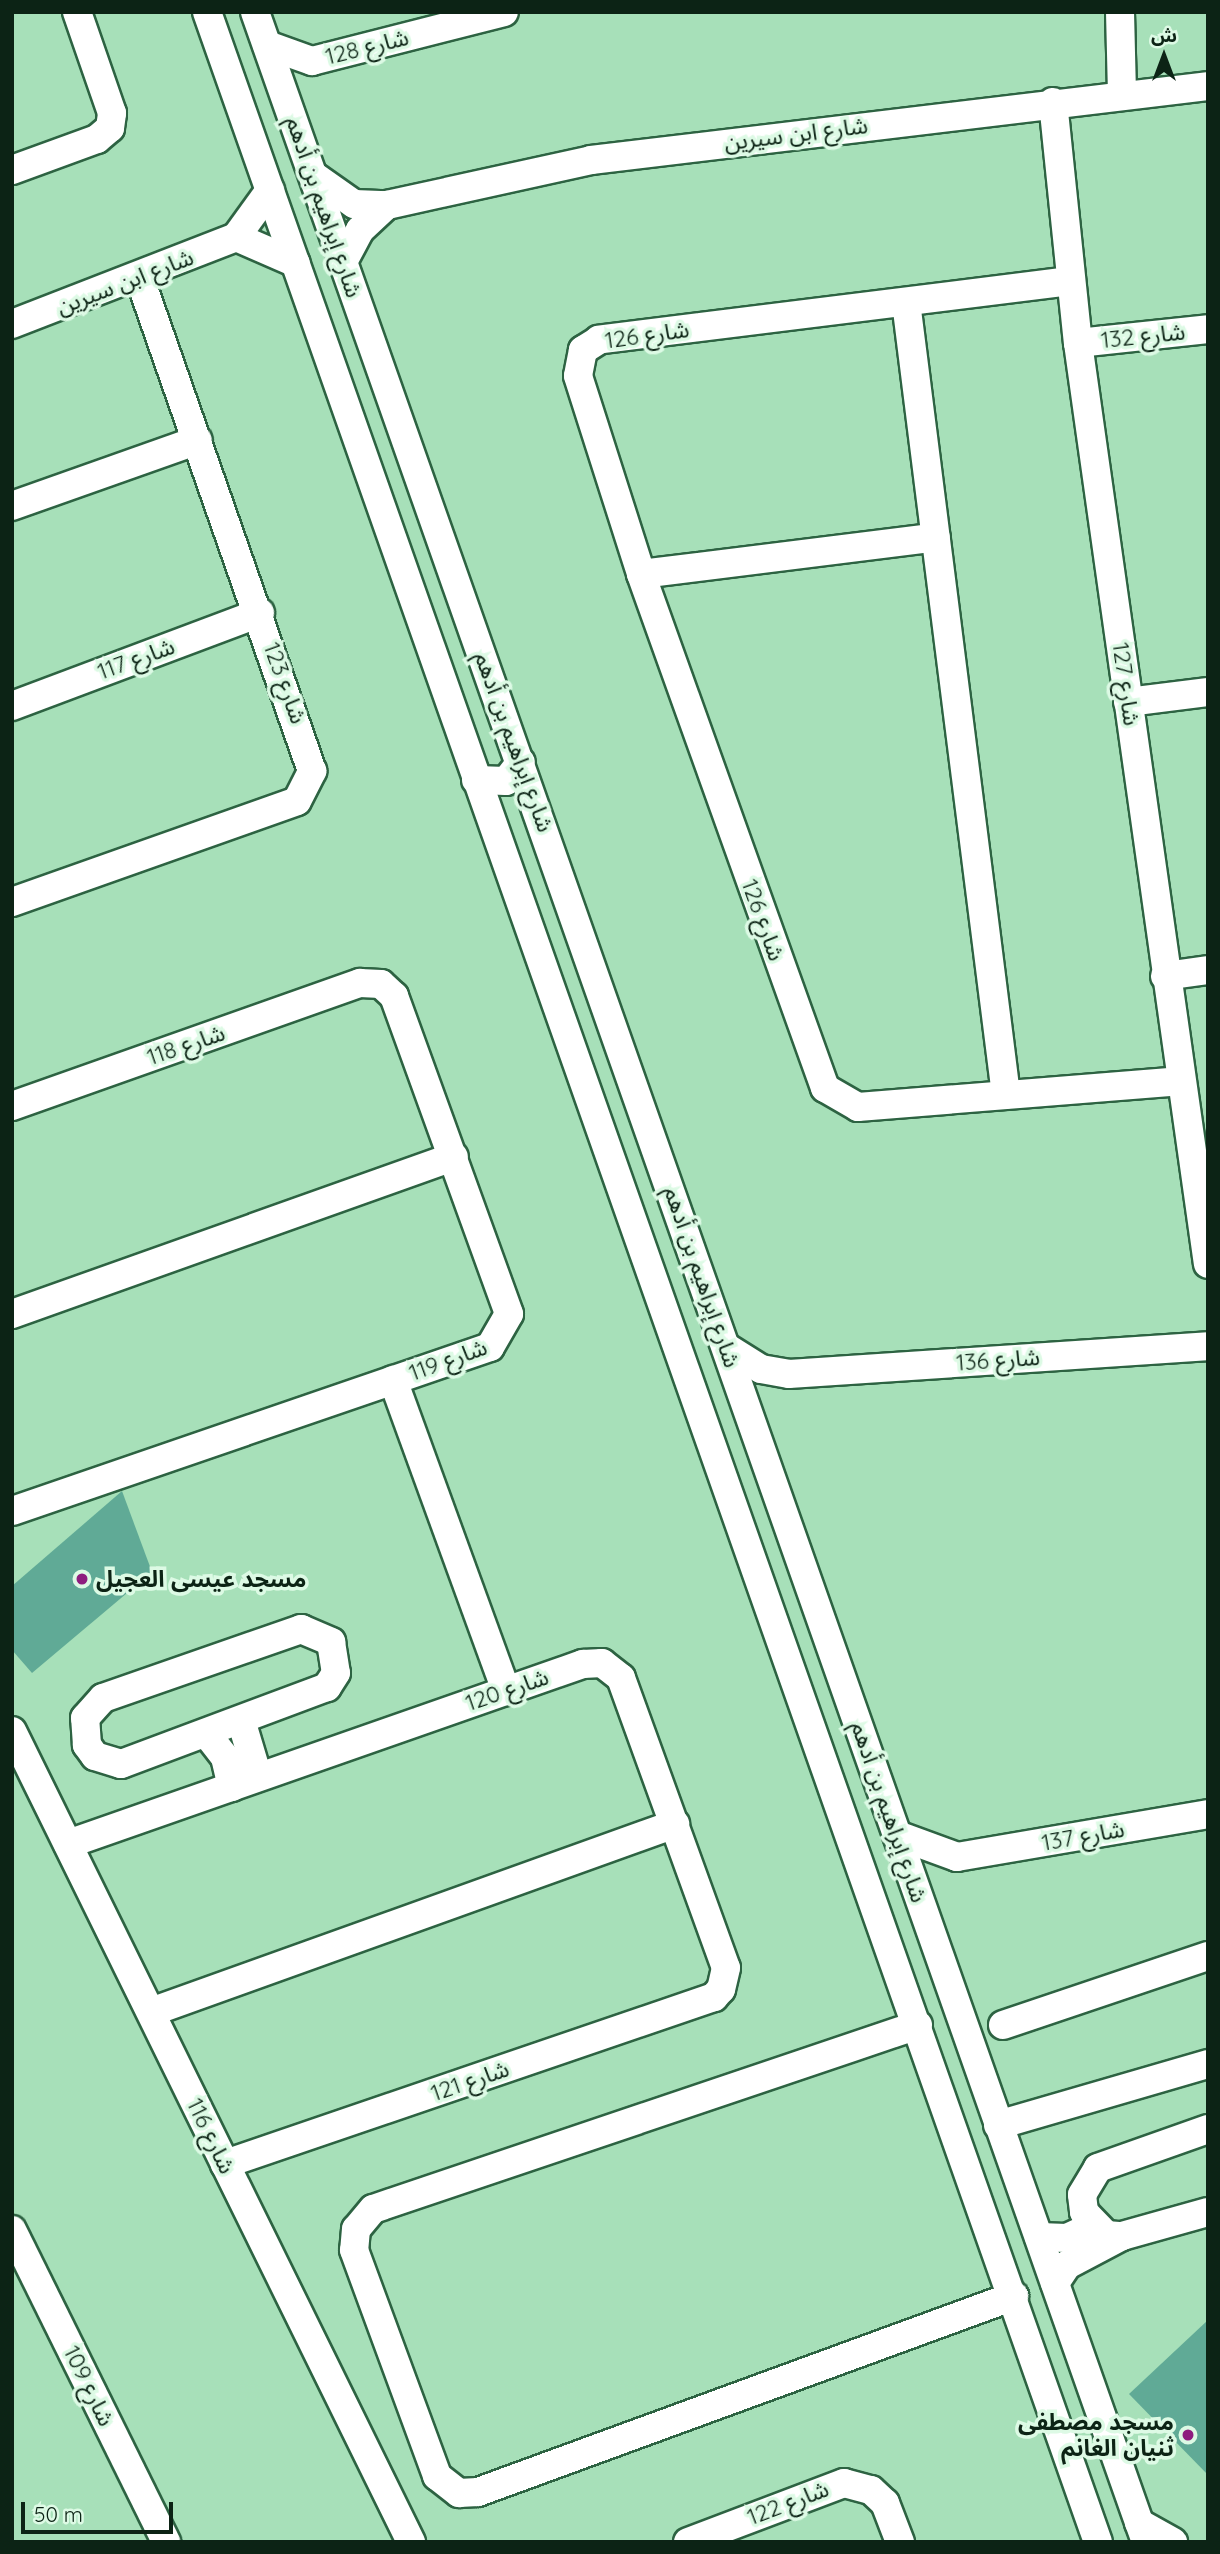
<!DOCTYPE html>
<meta charset="utf-8">
<style>
body{margin:0}
#map{position:relative;width:1220px;height:2554px;overflow:hidden;background:#a7e0b9;font-family:Quicksand,"Noto Sans Arabic",sans-serif}
div>[style]{position:absolute}
.building>*{inset:0;background:#60aa96}
.roads{filter:drop-shadow(2px 0 #2d6342) drop-shadow(-2px 0 #2d6342) drop-shadow(0 2px #2d6342) drop-shadow(0 -2px #2d6342)}
.minor>*{height:28px;margin:-14px;padding:0 14px;transform-origin:14px;border-radius:14px;background:#fff}
.dots>*{width:19px;height:19px;translate:-50% -50%;box-sizing:border-box;border:4px solid #ddfae5;border-radius:50%}
span{translate:-50% -50%;white-space:nowrap;text-align:center;line-height:1.15;-webkit-text-stroke:7px #ddfae5;paint-order:stroke}
.street-label{font-size:23px;color:#0c2315}
.poi-label{font-size:23px;color:#0c2315;font-weight:700}
.left{translate:0 -50%;text-align:left}
.right{translate:-100% -50%;text-align:right}
.frame{position:absolute;inset:0;border:14px solid #0c2315;pointer-events:none}
.north{position:absolute;left:1129px;top:21px;width:70px;height:70px;-webkit-text-stroke:5px #ddfae5;paint-order:stroke;rotate:0deg;font-size:19px;font-weight:700;line-height:28px;text-align:center;color:#0c2315}
.north::after{content:'';display:block;margin:auto;width:24px;height:32px;background:#0c2315;clip-path:polygon(50% 0,100% 100%,50% 72%,0 100%)}
.scale{position:absolute;left:21px;top:2502px;width:152px;height:32px;box-sizing:border-box;border:4px solid #0c2315;border-top:0;padding-left:9px;font-size:21px;line-height:24px;white-space:nowrap;color:#0c2315;-webkit-text-stroke:5px #ddfae5;paint-order:stroke}
</style>
<div id="map">
<div class="building">
<div style="clip-path:polygon(122px 1491px,152px 1572px,32px 1673px,12px 1650px,12px 1586px)"></div>
<div style="clip-path:polygon(1208px 2320px,1208px 2475px,1129px 2394px)"></div>
</div>
<div class="roads">
<div class="minor">
<div style="left:207px;top:12px;width:2682px;rotate:70.6deg"></div>
<div style="left:255px;top:12px;width:2682px;rotate:70.6deg"></div>
<div style="left:1120px;top:12px;width:83px;rotate:88.6deg"></div>
<div style="left:267px;top:45px;width:48px;rotate:19.6deg"></div>
<div style="left:312px;top:61px;width:198px;rotate:-14.3deg"></div>
<div style="left:1053px;top:102px;width:242px;rotate:84.1deg"></div>
<div style="left:1078px;top:343px;width:930px;rotate:81.97deg"></div>
<div style="left:12px;top:170px;width:90px;rotate:-20deg"></div>
<div style="left:97px;top:139px;width:17px;rotate:-40deg"></div>
<div style="left:110px;top:128px;width:15px;rotate:-82deg"></div>
<div style="left:112px;top:113px;width:107px;rotate:-109.1deg"></div>
<div style="left:314px;top:176px;width:49px;rotate:35deg"></div>
<div style="left:354px;top:204px;width:33px;rotate:2deg"></div>
<div style="left:387px;top:205px;width:209px;rotate:-12.4deg"></div>
<div style="left:591px;top:160px;width:621px;rotate:-6.84deg"></div>
<div style="left:236px;top:237px;width:65px;rotate:23.4deg"></div>
<div style="left:343px;top:262px;width:36px;rotate:-62deg"></div>
<div style="left:360px;top:230px;width:37px;rotate:-43deg"></div>
<div style="left:1070px;top:281px;width:475px;rotate:172.9deg"></div>
<div style="left:599px;top:340px;width:19px;rotate:148deg"></div>
<div style="left:583px;top:350px;width:26px;rotate:101deg"></div>
<div style="left:578px;top:376px;width:208px;rotate:72.3deg"></div>
<div style="left:641px;top:574px;width:546px;rotate:70.3deg"></div>
<div style="left:825px;top:1088px;width:38px;rotate:30deg"></div>
<div style="left:858px;top:1107px;width:322px;rotate:-4.6deg"></div>
<div style="left:906px;top:302px;width:799px;rotate:82.81deg"></div>
<div style="left:12px;top:324px;width:240px;rotate:-21.2deg"></div>
<div style="left:236px;top:237px;width:58px;rotate:-54.1deg"></div>
<div style="left:1078px;top:343px;width:131px;rotate:-6.1deg"></div>
<div style="left:12px;top:506px;width:197px;rotate:-19.5deg"></div>
<div style="left:641px;top:574px;width:297px;rotate:-7.1deg"></div>
<div style="left:1128px;top:702px;width:81px;rotate:-7.1deg"></div>
<div style="left:12px;top:706px;width:265px;rotate:-20.6deg"></div>
<div style="left:476px;top:780px;width:30px;rotate:2deg"></div>
<div style="left:506px;top:781px;width:24px;rotate:-52deg"></div>
<div style="left:12px;top:902px;width:302px;rotate:-19.5deg"></div>
<div style="left:297px;top:801px;width:34px;rotate:-63deg"></div>
<div style="left:312px;top:771px;width:521px;rotate:-109.27deg"></div>
<div style="left:1165px;top:976px;width:43px;rotate:-7.9deg"></div>
<div style="left:12px;top:1106px;width:369px;rotate:-19.5deg"></div>
<div style="left:360px;top:983px;width:21px;rotate:3deg"></div>
<div style="left:381px;top:984px;width:18px;rotate:43deg"></div>
<div style="left:394px;top:996px;width:338px;rotate:70.1deg"></div>
<div style="left:509px;top:1314px;width:38px;rotate:120deg"></div>
<div style="left:490px;top:1347px;width:505px;rotate:161.06deg"></div>
<div style="left:12px;top:1314px;width:469px;rotate:-19.6deg"></div>
<div style="left:726px;top:1347px;width:41px;rotate:32.2deg"></div>
<div style="left:761px;top:1369px;width:28px;rotate:10deg"></div>
<div style="left:789px;top:1374px;width:420px;rotate:-3.8deg"></div>
<div style="left:393px;top:1380px;width:331px;rotate:70deg"></div>
<div style="left:301px;top:1629px;width:33px;rotate:23deg"></div>
<div style="left:331px;top:1642px;width:31px;rotate:81deg"></div>
<div style="left:336px;top:1673px;width:17px;rotate:123deg"></div>
<div style="left:327px;top:1687px;width:220px;rotate:159.5deg"></div>
<div style="left:121px;top:1764px;width:27px;rotate:-163deg"></div>
<div style="left:95px;top:1756px;width:14px;rotate:-126deg"></div>
<div style="left:87px;top:1745px;width:27px;rotate:-94deg"></div>
<div style="left:85px;top:1718px;width:27px;rotate:-48deg"></div>
<div style="left:103px;top:1698px;width:210px;rotate:-19.2deg"></div>
<div style="left:241px;top:1720px;width:59px;rotate:73.4deg"></div>
<div style="left:12px;top:1731px;width:904px;rotate:63.8deg"></div>
<div style="left:206px;top:1733px;width:31px;rotate:52deg"></div>
<div style="left:225px;top:1757px;width:31px;rotate:77deg"></div>
<div style="left:897px;top:1835px;width:64px;rotate:20.1deg"></div>
<div style="left:957px;top:1857px;width:255px;rotate:-9.7deg"></div>
<div style="left:68px;top:1844px;width:546px;rotate:-19.27deg"></div>
<div style="left:583px;top:1664px;width:19px;rotate:-3deg"></div>
<div style="left:602px;top:1663px;width:24px;rotate:38deg"></div>
<div style="left:621px;top:1678px;width:308px;rotate:70.1deg"></div>
<div style="left:726px;top:1968px;width:22px;rotate:103deg"></div>
<div style="left:721px;top:1989px;width:11px;rotate:131deg"></div>
<div style="left:714px;top:1997px;width:517px;rotate:161.14deg"></div>
<div style="left:151px;top:2012px;width:557px;rotate:-19.74deg"></div>
<div style="left:918px;top:2025px;width:575px;rotate:161.34deg"></div>
<div style="left:373px;top:2209px;width:26px;rotate:130deg"></div>
<div style="left:356px;top:2229px;width:21px;rotate:95deg"></div>
<div style="left:354px;top:2250px;width:241px;rotate:69.8deg"></div>
<div style="left:437px;top:2476px;width:28px;rotate:38deg"></div>
<div style="left:459px;top:2493px;width:19px;rotate:-3deg"></div>
<div style="left:478px;top:2492px;width:571px;rotate:-20.09deg"></div>
<div style="left:1003px;top:2025px;width:216px;rotate:-18.6deg"></div>
<div style="left:998px;top:2125px;width:219px;rotate:-16.2deg"></div>
<div style="left:1208px;top:2129px;width:117px;rotate:160.5deg"></div>
<div style="left:1098px;top:2168px;width:31px;rotate:121deg"></div>
<div style="left:1082px;top:2195px;width:17px;rotate:83deg"></div>
<div style="left:1084px;top:2212px;width:32px;rotate:46deg"></div>
<div style="left:1106px;top:2235px;width:16px;rotate:4deg"></div>
<div style="left:1122px;top:2236px;width:89px;rotate:-15.6deg"></div>
<div style="left:12px;top:2230px;width:348px;rotate:63.7deg"></div>
<div style="left:1039px;top:2237px;width:28px;rotate:2deg"></div>
<div style="left:1067px;top:2238px;width:29px;rotate:-25deg"></div>
<div style="left:1055px;top:2283px;width:22px;rotate:-56deg"></div>
<div style="left:1067px;top:2265px;width:62px;rotate:-27.8deg"></div>
<div style="left:1139px;top:2523px;width:39px;rotate:29deg"></div>
<div style="left:688px;top:2542px;width:167px;rotate:-20.7deg"></div>
<div style="left:844px;top:2483px;width:28px;rotate:15deg"></div>
<div style="left:871px;top:2490px;width:19px;rotate:43deg"></div>
<div style="left:885px;top:2503px;width:42px;rotate:69deg"></div>
</div>
</div>
<div class="dots">
<div style="left:82px;top:1579px;background:#8e1e7f"></div>
<div style="left:1188px;top:2435px;background:#8e1e7f"></div>
</div>
<div class="street-label">
<span style="left:367px;top:47px;rotate:-14deg">شارع 128</span>
<span style="left:796px;top:134px;rotate:-7deg">شارع ابن سيرين</span>
<span style="left:324px;top:207px;rotate:71deg">شارع إبراهيم بن أدهم</span>
<span style="left:125px;top:282px;rotate:-21deg">شارع ابن سيرين</span>
<span style="left:647px;top:335px;rotate:-8deg">شارع 126</span>
<span style="left:1143px;top:336px;rotate:-6deg">شارع 132</span>
<span style="left:136px;top:659px;rotate:-20deg">شارع 117</span>
<span style="left:285px;top:683px;rotate:70deg">شارع 123</span>
<span style="left:1126px;top:684px;rotate:82deg">شارع 127</span>
<span style="left:514px;top:742px;rotate:70deg">شارع إبراهيم بن أدهم</span>
<span style="left:763px;top:920px;rotate:70deg">شارع 126</span>
<span style="left:186px;top:1045px;rotate:-19deg">شارع 118</span>
<span style="left:702px;top:1277px;rotate:71deg">شارع إبراهيم بن أدهم</span>
<span style="left:448px;top:1360px;rotate:-20deg">شارع 119</span>
<span style="left:998px;top:1360px;rotate:-4deg">شارع 136</span>
<span style="left:507px;top:1690px;rotate:-19deg">شارع 120</span>
<span style="left:889px;top:1812px;rotate:71deg">شارع إبراهيم بن أدهم</span>
<span style="left:1083px;top:1836px;rotate:-10deg">شارع 137</span>
<span style="left:470px;top:2081px;rotate:-19deg">شارع 121</span>
<span style="left:211px;top:2136px;rotate:64deg">شارع 116</span>
<span style="left:89px;top:2386px;rotate:64deg">شارع 109</span>
<span style="left:788px;top:2503px;rotate:-21deg">شارع 122</span>
</div>
<div class="poi-label">
<span class="left" style="left:96px;top:1579px">مسجد عيسى العجيل</span>
<span class="right" style="left:1174px;top:2435px">مسجد مصطفى<br>ثنيان الغانم</span>
</div>
<div class="frame"></div>
<div class="north">ش</div>
<div class="scale">50 m</div>
</div>
